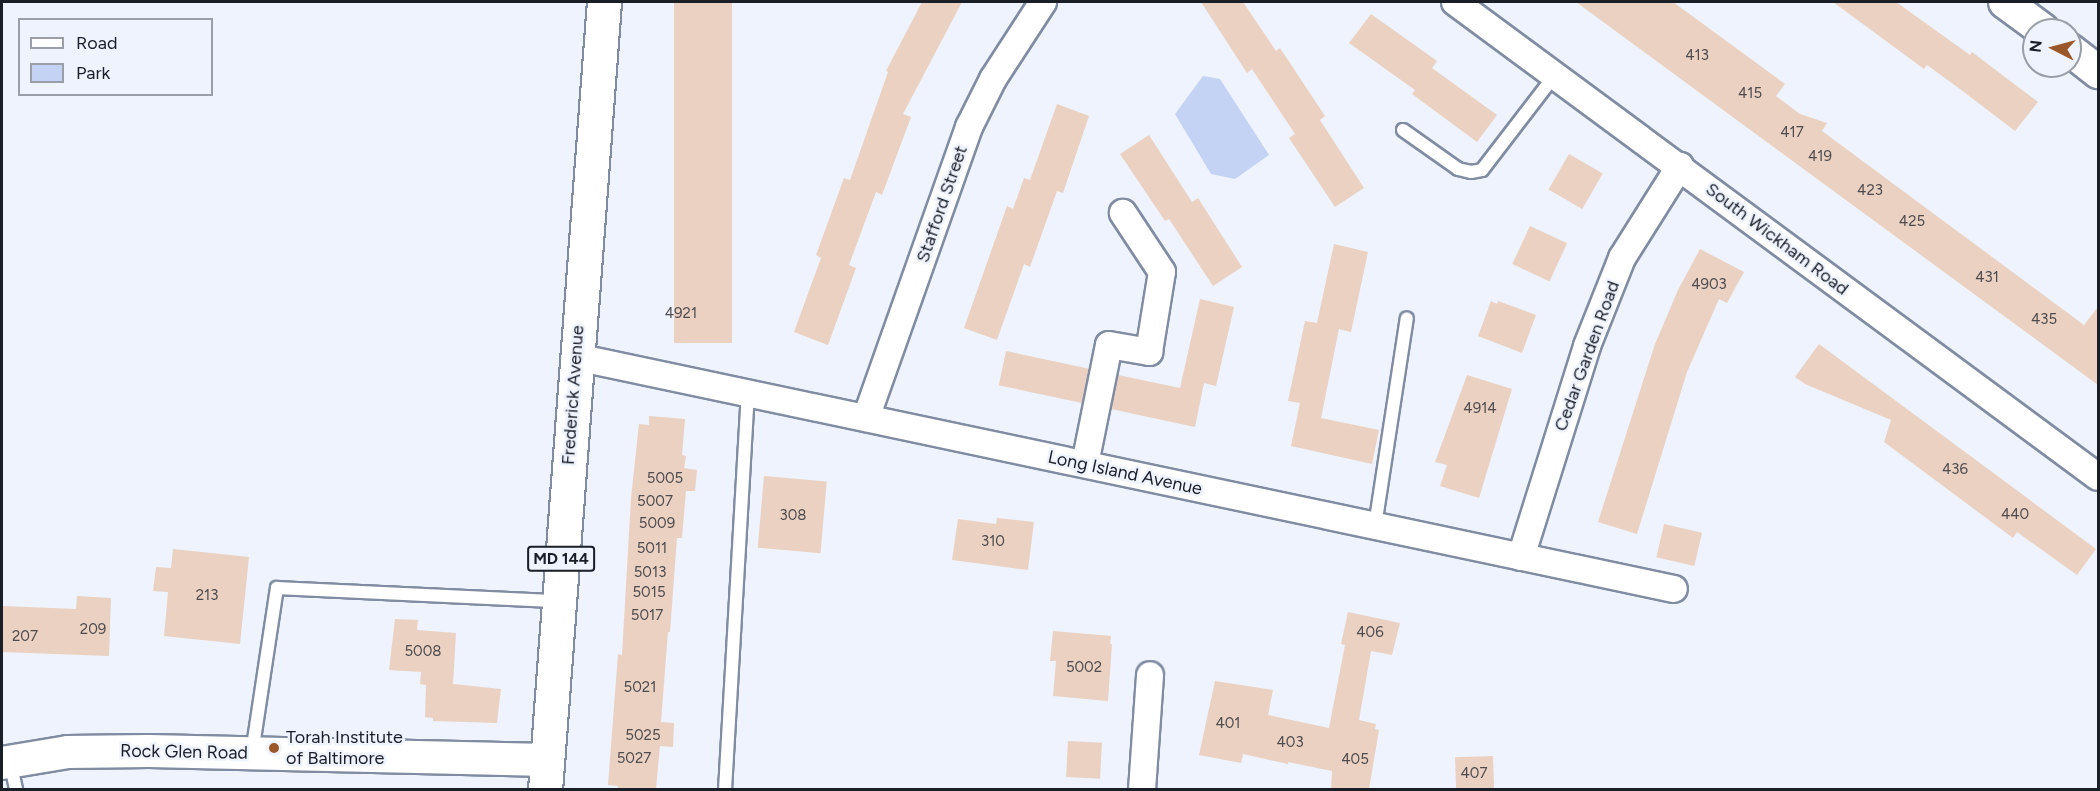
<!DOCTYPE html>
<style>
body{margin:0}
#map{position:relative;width:2100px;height:791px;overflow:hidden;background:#eef3fd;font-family:Figtree,sans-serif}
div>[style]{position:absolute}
.green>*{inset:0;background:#c4d3f4}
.building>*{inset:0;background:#ebd1c1;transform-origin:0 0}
.roads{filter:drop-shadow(2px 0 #818ca2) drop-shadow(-2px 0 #818ca2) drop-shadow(0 2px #818ca2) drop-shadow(0 -2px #818ca2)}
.service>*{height:12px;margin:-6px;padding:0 6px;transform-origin:6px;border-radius:6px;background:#fff}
.minor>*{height:26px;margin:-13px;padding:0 13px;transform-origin:13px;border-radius:13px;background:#fff}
.tertiary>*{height:32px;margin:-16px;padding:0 16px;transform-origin:16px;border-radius:16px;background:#fff}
.primary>*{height:33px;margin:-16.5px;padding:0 16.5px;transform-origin:16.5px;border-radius:16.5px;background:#fff}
.dots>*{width:16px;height:16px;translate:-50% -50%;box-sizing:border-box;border:3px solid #eef3fd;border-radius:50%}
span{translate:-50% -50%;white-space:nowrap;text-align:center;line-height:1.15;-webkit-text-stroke:5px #eef3fd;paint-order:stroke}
.number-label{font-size:15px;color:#4e4b4e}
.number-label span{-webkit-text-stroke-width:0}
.shield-label span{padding:2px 4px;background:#eef3fd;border:2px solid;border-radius:4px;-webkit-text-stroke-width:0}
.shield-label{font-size:16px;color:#1a1e27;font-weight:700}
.street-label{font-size:18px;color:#1a1e27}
.poi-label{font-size:18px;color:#1a1e27}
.left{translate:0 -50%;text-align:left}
.frame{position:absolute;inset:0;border:3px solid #1a1e27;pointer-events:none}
.legend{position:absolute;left:18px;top:18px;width:195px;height:78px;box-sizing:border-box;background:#eef3fd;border:2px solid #999ea7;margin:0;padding:8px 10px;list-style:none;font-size:18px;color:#1a1e27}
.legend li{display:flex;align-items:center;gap:12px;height:30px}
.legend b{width:30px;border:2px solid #999ea7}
.north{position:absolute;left:2022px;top:18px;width:60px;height:60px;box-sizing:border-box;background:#eef3fd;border:2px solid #999ea7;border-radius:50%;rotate:276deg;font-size:16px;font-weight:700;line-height:24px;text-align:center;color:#1a1e27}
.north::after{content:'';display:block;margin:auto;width:21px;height:27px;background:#9a5727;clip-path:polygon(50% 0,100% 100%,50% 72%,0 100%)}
</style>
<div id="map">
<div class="green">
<div style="clip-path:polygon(1203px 76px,1220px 79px,1269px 155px,1235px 179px,1211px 174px,1175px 114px)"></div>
</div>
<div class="building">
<div style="left:674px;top:2px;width:58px;height:341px"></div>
<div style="clip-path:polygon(922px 2px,962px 2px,903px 114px,911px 117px,882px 195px,876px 192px,849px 265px,856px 268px,828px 345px,794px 332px,821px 258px,816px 255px,844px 178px,850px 180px,888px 72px,886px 71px)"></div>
<div style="clip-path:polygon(1201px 2px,1243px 2px,1276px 51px,1280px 48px,1325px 116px,1320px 120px,1364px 188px,1335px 207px,1289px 138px,1295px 134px,1252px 69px,1247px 73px)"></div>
<div style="clip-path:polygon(1576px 2px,1673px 2px,1785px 84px,1776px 96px,1800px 114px,1827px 123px,1822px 131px,2084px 325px,2098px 307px,2098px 385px)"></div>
<div style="clip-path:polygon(1833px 2px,1896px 2px,1970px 55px,1972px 52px,2038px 102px,2015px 131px,1960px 89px,1927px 65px,1924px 69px)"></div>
<div style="clip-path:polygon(1371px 14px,1437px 61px,1432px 68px,1497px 115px,1477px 142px,1412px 94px,1415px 90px,1349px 43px)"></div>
<div style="clip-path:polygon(1057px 104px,1089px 116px,1063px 193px,1057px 191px,1030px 267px,1024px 264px,997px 340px,964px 328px,1007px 206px,1013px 209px,1024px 178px,1030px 180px)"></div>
<div style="clip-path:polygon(1149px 135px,1192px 202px,1198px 198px,1242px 267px,1213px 286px,1169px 219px,1165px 221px,1120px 154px)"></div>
<div style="left:1569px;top:154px;width:39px;height:41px;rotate:30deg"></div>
<div style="left:1530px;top:226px;width:41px;height:42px;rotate:25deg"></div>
<div style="clip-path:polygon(1334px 244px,1368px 252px,1351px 332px,1339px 329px,1321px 418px,1379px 430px,1372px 464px,1291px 446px,1300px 403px,1288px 401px,1305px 321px,1317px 323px)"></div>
<div style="clip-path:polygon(1700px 249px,1744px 272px,1727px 303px,1719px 299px,1687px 372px,1637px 534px,1598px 522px,1655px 344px,1678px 290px)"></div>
<div style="clip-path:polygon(1200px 299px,1234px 307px,1216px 386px,1204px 383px,1195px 427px,1111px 409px,1118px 375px,1180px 388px)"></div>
<div style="clip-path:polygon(1491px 301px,1497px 304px,1498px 301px,1536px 315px,1522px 353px,1478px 336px)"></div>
<div style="clip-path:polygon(1819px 344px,2096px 549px,2077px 575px,2017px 532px,2013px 538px,1884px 442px,1891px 420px,1805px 384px,1795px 377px)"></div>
<div style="left:1006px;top:351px;width:85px;height:35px;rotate:12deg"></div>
<div style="clip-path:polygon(1467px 375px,1512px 389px,1479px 498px,1440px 486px,1447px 465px,1435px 462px)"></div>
<div style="clip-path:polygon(649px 416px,685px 419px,682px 455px,686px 456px,684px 468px,697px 470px,695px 491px,686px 491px,682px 538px,677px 538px,670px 632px,668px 632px,661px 722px,674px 723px,673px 747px,660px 746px,656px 789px,617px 789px,618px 786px,608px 785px,618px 654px,622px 655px,631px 498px,639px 424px,649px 425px)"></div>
<div style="left:764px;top:476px;width:63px;height:72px;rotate:5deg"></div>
<div style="clip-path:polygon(997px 518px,1034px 522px,1028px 570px,952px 560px,958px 519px,996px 524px)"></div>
<div style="left:1664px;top:524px;width:39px;height:34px;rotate:13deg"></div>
<div style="clip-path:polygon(173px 549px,249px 557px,240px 644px,164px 636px,168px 592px,153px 591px,156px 567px,171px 568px)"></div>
<div style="clip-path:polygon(77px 596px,111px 598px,109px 656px,2px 652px,2px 606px,76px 609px)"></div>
<div style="clip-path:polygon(1348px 612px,1400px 623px,1392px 655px,1371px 651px,1359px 720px,1376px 724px,1375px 729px,1379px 730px,1369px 789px,1331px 789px,1332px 771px,1288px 762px,1288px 764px,1243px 754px,1241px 763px,1199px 755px,1215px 681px,1273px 690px,1268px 715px,1329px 728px,1345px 645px,1341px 644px)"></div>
<div style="clip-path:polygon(395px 619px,418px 620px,417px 630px,456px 633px,453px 684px,501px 689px,497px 723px,433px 721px,433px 718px,425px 717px,426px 685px,420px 684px,421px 672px,389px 670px)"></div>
<div style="clip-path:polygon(1053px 631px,1111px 636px,1110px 644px,1112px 644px,1108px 701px,1053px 696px,1056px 661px,1050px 661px)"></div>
<div style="left:1068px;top:741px;width:34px;height:36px;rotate:3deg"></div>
<div style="left:1493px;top:756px;width:33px;height:38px;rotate:88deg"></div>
</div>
<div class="roads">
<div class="service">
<div style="left:1403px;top:130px;width:67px;rotate:35.3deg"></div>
<div style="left:1458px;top:169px;width:13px;rotate:13deg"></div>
<div style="left:1471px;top:172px;width:11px;rotate:-10deg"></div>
<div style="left:1482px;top:170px;width:120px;rotate:-52.5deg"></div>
<div style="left:1375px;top:526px;width:210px;rotate:-81.3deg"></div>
<div style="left:252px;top:753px;width:167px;rotate:-81.4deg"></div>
<div style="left:277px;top:588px;width:280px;rotate:2.7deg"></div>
<div style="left:10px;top:761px;width:30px;rotate:78deg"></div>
<div style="left:725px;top:790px;width:398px;rotate:-86.7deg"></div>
</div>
<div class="minor">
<div style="left:1455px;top:2px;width:799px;rotate:36.45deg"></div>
<div style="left:576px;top:357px;width:1122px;rotate:11.93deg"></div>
<div style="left:866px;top:418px;width:309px;rotate:-70.5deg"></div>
<div style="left:969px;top:127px;width:54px;rotate:-63.4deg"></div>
<div style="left:993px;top:79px;width:92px;rotate:-57deg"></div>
<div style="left:1085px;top:464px;width:121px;rotate:-78.6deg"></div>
<div style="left:1109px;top:345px;width:41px;rotate:9.9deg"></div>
<div style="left:1149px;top:352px;width:81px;rotate:-80.8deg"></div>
<div style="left:1162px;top:272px;width:71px;rotate:-123.5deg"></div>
<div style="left:1521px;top:557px;width:221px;rotate:-72.6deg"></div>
<div style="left:1587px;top:346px;width:95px;rotate:-68.3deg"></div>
<div style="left:1622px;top:258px;width:109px;rotate:-57.8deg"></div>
<div style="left:1142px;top:790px;width:115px;rotate:-86deg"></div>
</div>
<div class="tertiary">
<div style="left:2005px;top:2px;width:47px;rotate:36.4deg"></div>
<div style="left:2070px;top:50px;width:36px;rotate:38deg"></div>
<div style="left:2px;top:763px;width:67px;rotate:-9.5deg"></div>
<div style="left:68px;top:752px;width:81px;rotate:-0.7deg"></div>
<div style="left:149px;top:751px;width:398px;rotate:1.3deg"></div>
</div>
<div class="primary">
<div style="left:545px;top:790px;width:790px;rotate:-85.72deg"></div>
</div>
</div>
<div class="dots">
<div style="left:274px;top:748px;background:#9a5727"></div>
</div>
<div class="number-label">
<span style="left:1697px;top:56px">413</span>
<span style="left:1750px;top:94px">415</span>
<span style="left:1792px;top:133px">417</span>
<span style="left:1820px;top:157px">419</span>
<span style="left:1870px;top:191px">423</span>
<span style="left:1912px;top:222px">425</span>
<span style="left:1987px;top:278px">431</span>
<span style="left:1709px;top:285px">4903</span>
<span style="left:681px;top:314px">4921</span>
<span style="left:2044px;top:320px">435</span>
<span style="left:1480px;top:409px">4914</span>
<span style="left:1955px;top:470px">436</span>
<span style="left:665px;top:479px">5005</span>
<span style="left:655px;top:502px">5007</span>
<span style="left:2015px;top:515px">440</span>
<span style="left:793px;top:516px">308</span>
<span style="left:657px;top:524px">5009</span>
<span style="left:993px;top:542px">310</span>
<span style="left:652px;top:549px">5011</span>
<span style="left:650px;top:573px">5013</span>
<span style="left:649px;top:593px">5015</span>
<span style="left:207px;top:596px">213</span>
<span style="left:647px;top:616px">5017</span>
<span style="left:93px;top:630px">209</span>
<span style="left:1370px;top:633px">406</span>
<span style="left:25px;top:637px">207</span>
<span style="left:423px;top:652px">5008</span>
<span style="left:1084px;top:668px">5002</span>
<span style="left:640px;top:688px">5021</span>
<span style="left:1228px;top:724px">401</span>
<span style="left:643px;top:736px">5025</span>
<span style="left:1290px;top:743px">403</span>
<span style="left:634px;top:759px">5027</span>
<span style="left:1355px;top:760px">405</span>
<span style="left:1474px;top:774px">407</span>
</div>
<div class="shield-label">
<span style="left:561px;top:559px">MD 144</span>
</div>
<div class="street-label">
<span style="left:942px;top:204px;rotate:-71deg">Stafford Street</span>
<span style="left:1777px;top:239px;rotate:37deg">South Wickham Road</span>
<span style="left:1587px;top:356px;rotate:-70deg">Cedar Garden Road</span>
<span style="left:573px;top:395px;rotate:-86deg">Frederick Avenue</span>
<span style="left:1125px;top:473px;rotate:12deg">Long Island Avenue</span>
<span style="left:184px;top:752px;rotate:1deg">Rock Glen Road</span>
</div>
<div class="poi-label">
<span class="left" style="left:286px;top:748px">Torah Institute<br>of Baltimore</span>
</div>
<div class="frame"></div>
<ul class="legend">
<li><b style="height:8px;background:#fff"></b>Road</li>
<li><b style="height:16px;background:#c4d3f4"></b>Park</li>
</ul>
<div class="north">N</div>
</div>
